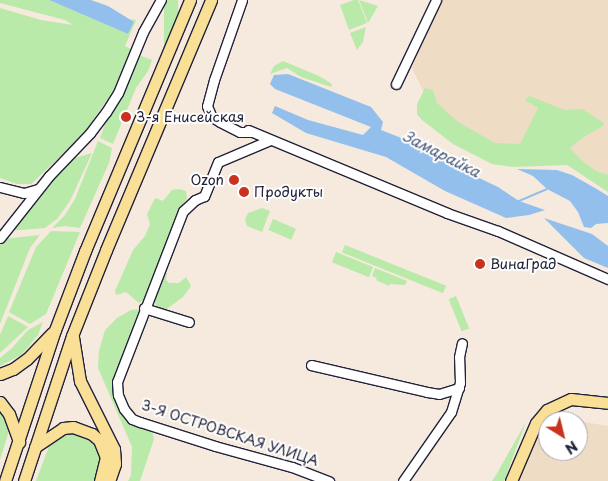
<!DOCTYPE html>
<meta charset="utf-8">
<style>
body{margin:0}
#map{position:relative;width:608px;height:481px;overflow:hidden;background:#f5eadd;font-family:"Playpen Sans",sans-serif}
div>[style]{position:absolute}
.built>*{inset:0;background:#eedcc5}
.green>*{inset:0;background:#baeaa9;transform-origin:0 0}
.water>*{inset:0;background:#93bfec}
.stream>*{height:2px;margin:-1px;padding:0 1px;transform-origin:1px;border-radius:1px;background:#93bfec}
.roads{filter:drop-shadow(1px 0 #22223b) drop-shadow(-1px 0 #22223b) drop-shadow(0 1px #22223b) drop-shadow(0 -1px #22223b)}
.minor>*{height:9px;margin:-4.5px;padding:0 4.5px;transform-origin:4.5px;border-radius:4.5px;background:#fff}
.major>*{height:11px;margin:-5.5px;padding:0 5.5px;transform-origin:5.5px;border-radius:5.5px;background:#fadf96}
.dots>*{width:14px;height:14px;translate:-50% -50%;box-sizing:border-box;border:2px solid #fff;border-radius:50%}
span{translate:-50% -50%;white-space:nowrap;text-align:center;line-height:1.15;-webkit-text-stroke:4px #fff;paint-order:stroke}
.poi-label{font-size:14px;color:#22223b}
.left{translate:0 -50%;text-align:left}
.right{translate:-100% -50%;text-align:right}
.street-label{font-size:14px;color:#22223b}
.water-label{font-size:15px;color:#4a5979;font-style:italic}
.north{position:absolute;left:538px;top:411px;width:50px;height:50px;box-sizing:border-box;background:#fff;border:1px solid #a7a7b1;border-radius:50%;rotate:144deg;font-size:14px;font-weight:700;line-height:20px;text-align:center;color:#22223b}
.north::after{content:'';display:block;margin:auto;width:18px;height:22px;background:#c8321e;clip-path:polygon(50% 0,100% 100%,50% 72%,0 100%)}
</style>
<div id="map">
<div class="built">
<div style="clip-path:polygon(441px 0,608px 0,608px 177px,521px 144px,512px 147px,494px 146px,462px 129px,425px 95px,412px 68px)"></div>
<div style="clip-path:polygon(550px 416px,577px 421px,548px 421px,548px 451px,578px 451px,578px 421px,608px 426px,608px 481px,519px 481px,521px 467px)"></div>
</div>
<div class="green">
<div style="clip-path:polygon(0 0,49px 0,128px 34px,134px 22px,128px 19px,136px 20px,125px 46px,131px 49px,113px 91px,82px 136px,31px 184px,17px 184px,0 178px,0 8px,41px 20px,73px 25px,65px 20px,0 3px)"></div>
<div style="left:164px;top:0;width:14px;height:51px"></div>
<div style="clip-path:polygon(354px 0,358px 0,367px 23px,349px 30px,340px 5px)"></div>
<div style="clip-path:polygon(359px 0,378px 6px,368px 23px)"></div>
<div style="clip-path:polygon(366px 27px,363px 42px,357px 50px,350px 33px)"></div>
<div style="clip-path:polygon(139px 55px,152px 60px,148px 71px,136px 88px,113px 144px,100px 138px,109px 113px,125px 90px)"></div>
<div style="clip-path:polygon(283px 61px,319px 76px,332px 84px,331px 87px,301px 77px,287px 68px,270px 74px,274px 66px)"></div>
<div style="clip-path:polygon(425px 88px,433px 90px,437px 103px,458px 122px,495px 143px,520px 144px,538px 108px,525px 100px,529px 96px,565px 110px,582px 109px,604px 123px,603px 126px,582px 138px,570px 148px,581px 160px,596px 171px,608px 175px,608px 192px,567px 165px,513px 167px,492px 164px,453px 144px,422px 120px,417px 114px,417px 104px)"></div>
<div style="clip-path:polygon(98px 141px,112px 148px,109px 163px,80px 228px,65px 226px,52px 228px,65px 215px,75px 199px)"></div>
<div style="clip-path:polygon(92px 153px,70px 201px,57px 219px,45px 228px,9px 231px,68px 160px)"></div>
<div style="clip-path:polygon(179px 189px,186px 191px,187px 198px,176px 217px,145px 299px,139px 303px,126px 292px,116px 295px,115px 291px,133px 250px,145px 236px,150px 224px,147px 214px,154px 200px,156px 198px,163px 201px,172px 190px)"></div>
<div style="clip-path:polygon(262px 208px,270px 211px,262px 232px,247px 226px,245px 220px,248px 213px)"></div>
<div style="left:273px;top:219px;width:25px;height:12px;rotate:23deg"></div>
<div style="clip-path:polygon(51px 231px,80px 232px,46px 314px,30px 324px,9px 312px,36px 247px)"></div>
<div style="clip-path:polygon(40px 235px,30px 248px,0 324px,0 242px,3px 239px)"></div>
<div style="left:345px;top:245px;width:109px;height:8px;rotate:22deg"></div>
<div style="left:336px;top:252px;width:40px;height:11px;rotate:22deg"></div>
<div style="clip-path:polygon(375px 268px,407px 281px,405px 285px,390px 284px,389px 286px,376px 280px,377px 278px,372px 276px)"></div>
<div style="clip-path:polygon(164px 272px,167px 273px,166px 280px,169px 283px,179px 283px,186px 277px,191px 286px,183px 297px,164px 311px,157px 309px,153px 297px)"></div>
<div style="left:456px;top:296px;width:35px;height:8px;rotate:68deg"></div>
<div style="clip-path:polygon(140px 309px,115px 398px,129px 420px,152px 431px,154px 439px,140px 481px,128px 481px,131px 475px,132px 447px,98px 368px,99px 351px,105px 330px,117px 318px,131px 310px)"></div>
<div style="clip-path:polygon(8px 316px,28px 327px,0 353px,0 335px)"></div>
<div style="clip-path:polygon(43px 322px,38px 335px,28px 347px,21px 355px,0 366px,0 358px,11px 349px,28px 330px)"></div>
<div style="clip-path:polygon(0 408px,3px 411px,9px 431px,0 460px)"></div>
<div style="clip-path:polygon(526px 422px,504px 481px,492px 481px,496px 475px)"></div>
<div style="clip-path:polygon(72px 431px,87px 435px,101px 451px,97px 481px,36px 481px,51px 441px,56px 436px)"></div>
</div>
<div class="water">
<div style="clip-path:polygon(49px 0,91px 0,108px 6px,134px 22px,128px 34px)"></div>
<div style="clip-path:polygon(288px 74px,371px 107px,383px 122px,381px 130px,450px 157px,477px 177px,498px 187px,519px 201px,545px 210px,529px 215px,506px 218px,445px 191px,386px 157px,306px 133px,272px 113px,275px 106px,308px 120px,363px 135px,371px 127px,275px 89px,270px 84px,274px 75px)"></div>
<div style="clip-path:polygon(517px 169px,557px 170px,572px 175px,595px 188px,608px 196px,608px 223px,596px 224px,591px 228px,584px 227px,578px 212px,570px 201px,547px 189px,533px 176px)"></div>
<div style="clip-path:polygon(544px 218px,592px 234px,608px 246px,608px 268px,584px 258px)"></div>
</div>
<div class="stream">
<div style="left:519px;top:201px;width:30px;rotate:-23deg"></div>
</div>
<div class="roads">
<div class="minor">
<div style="left:242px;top:0;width:85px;rotate:109.3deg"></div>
<div style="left:214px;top:80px;width:27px;rotate:105deg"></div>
<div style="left:207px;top:106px;width:12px;rotate:66deg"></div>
<div style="left:212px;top:117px;width:9px;rotate:32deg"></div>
<div style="left:220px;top:122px;width:22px;rotate:27deg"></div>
<div style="left:240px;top:132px;width:12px"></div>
<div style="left:396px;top:84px;width:93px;rotate:-64.5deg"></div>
<div style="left:248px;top:130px;width:216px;rotate:22.6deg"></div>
<div style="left:447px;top:213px;width:54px;rotate:19.4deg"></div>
<div style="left:498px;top:231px;width:120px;rotate:23.6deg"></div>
<div style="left:270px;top:140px;width:56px;rotate:157.1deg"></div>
<div style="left:218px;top:162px;width:37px;rotate:112deg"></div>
<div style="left:204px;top:196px;width:10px;rotate:156deg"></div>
<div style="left:195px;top:200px;width:16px;rotate:137deg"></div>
<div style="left:183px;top:211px;width:183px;rotate:111.1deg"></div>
<div style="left:117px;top:382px;width:13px;rotate:86deg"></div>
<div style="left:118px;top:395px;width:15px;rotate:67deg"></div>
<div style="left:124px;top:409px;width:13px;rotate:51deg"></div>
<div style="left:132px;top:419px;width:9px;rotate:21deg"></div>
<div style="left:140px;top:422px;width:79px;rotate:17.7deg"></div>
<div style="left:215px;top:446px;width:80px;rotate:15.3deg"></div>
<div style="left:292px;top:467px;width:40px;rotate:21deg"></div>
<div style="left:0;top:187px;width:25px;rotate:14deg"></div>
<div style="left:24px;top:193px;width:15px;rotate:-16deg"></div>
<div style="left:0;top:238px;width:79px;rotate:-51.7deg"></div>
<div style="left:49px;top:176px;width:59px;rotate:-46.4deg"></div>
<div style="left:90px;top:133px;width:26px;rotate:-53deg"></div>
<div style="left:106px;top:112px;width:22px;rotate:-58deg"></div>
<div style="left:118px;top:93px;width:66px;rotate:-67.7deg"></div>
<div style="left:143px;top:32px;width:37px;rotate:-61deg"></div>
<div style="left:144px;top:308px;width:47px;rotate:17.3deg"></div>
<div style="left:311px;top:365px;width:119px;rotate:13.1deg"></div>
<div style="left:427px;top:392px;width:12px;rotate:9deg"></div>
<div style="left:439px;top:394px;width:21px;rotate:-17deg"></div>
<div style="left:403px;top:481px;width:84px;rotate:-55.2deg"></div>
<div style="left:451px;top:412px;width:30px;rotate:-73deg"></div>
<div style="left:460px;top:383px;width:26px;rotate:-92deg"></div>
<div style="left:459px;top:357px;width:14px;rotate:-78deg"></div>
</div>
<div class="major">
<div style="left:73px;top:337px;width:45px;rotate:81deg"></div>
<div style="left:80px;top:381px;width:76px;rotate:63.4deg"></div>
<div style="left:114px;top:449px;width:15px;rotate:86deg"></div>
<div style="left:115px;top:464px;width:18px;rotate:109deg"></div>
<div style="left:0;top:374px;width:14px;rotate:-21deg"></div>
<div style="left:13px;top:369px;width:17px;rotate:-36deg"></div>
<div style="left:27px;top:359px;width:36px;rotate:-46deg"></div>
<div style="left:0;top:402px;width:15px;rotate:53deg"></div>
<div style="left:9px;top:414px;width:30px;rotate:70deg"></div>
<div style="left:35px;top:447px;width:34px;rotate:-34deg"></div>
<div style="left:63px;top:428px;width:10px;rotate:-6deg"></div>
<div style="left:73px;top:427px;width:20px;rotate:20deg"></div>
<div style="left:92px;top:434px;width:9px;rotate:41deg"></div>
<div style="left:99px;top:440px;width:18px;rotate:68deg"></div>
<div style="left:106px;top:457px;width:25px;rotate:104deg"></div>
<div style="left:5px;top:481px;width:159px;rotate:-71.7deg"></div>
<div style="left:55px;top:330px;width:85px;rotate:-69.2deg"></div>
<div style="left:85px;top:251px;width:272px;rotate:-67.3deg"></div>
<div style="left:24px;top:481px;width:153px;rotate:-71.7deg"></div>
<div style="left:72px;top:336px;width:92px;rotate:-68.4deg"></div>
<div style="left:106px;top:250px;width:271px;rotate:-67.2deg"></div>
<div style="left:511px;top:481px;width:63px;rotate:-66.7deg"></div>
<div style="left:536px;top:423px;width:17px;rotate:-50deg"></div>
<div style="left:547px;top:410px;width:26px;rotate:-25deg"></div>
<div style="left:571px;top:399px;width:37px;rotate:6deg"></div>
</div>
</div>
<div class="dots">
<div style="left:126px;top:117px;background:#c8321e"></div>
<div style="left:234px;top:180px;background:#c8321e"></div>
<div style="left:244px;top:192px;background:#c8321e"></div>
<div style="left:480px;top:264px;background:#c8321e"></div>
</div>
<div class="poi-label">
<span class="left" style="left:136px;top:117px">3-я Енисейская</span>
<span class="right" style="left:224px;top:180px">Ozon</span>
<span class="left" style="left:254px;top:192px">Продукты</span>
<span class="left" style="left:490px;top:264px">ВинаГрад</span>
</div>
<div class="street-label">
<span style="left:230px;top:433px;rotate:18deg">3-Я ОСТРОВСКАЯ УЛИЦА</span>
</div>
<div class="water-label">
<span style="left:442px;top:153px;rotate:27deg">Замарайка</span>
</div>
<div class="north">N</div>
</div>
